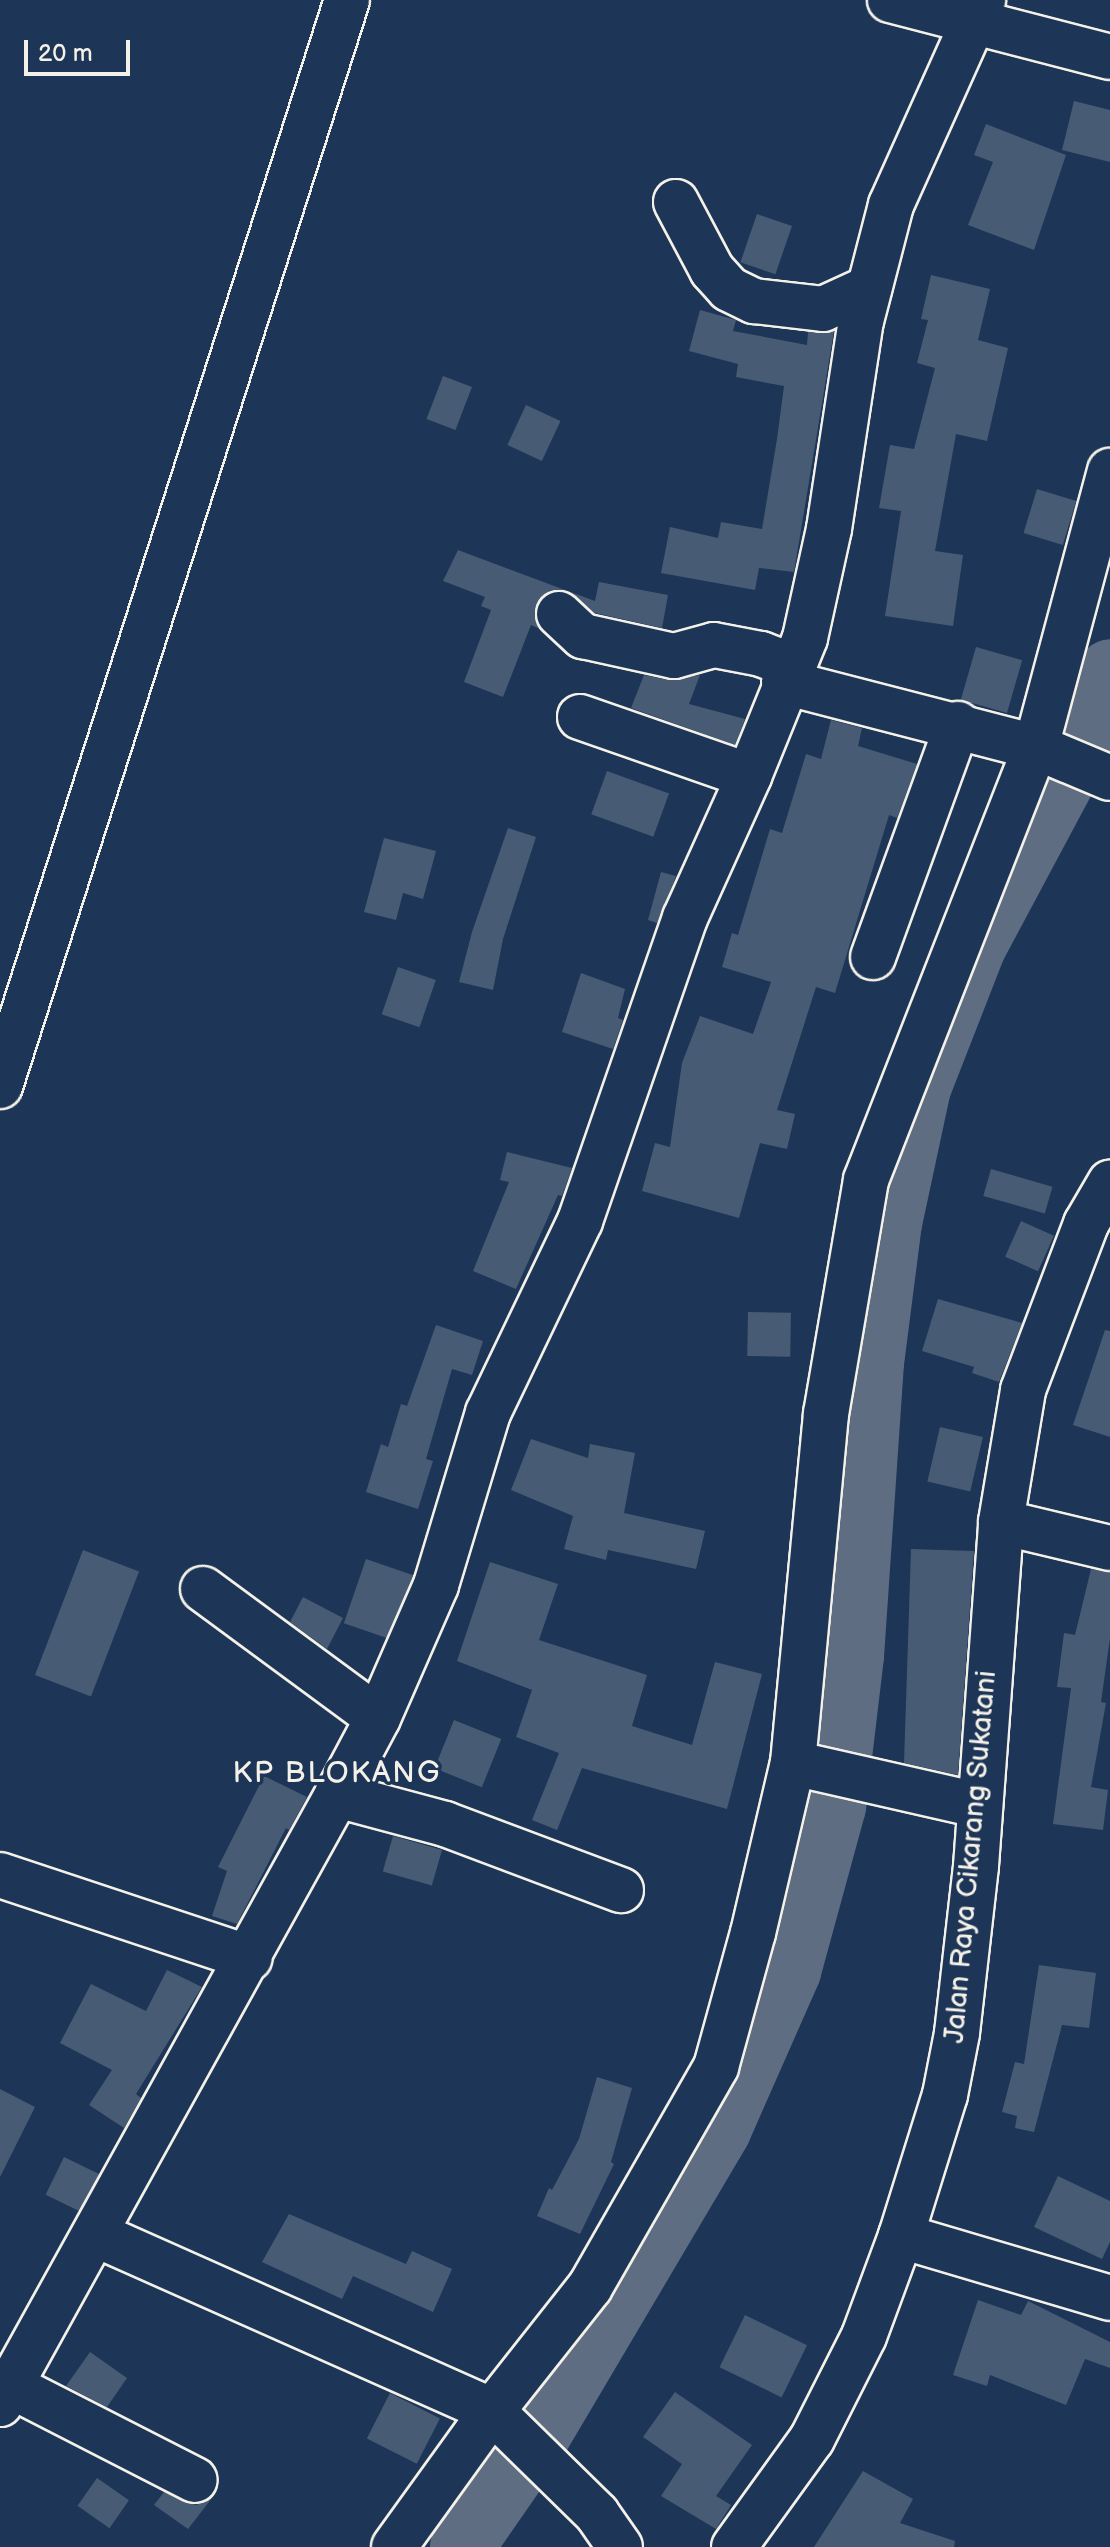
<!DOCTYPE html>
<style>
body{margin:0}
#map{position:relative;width:1110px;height:2547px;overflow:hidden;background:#1d3557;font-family:"Balsamiq Sans",sans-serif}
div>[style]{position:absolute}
.river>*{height:64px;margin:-32px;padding:0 32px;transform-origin:32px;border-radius:32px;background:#5e6d82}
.building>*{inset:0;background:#485b74;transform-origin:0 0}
.roads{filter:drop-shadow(2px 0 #f4f1e8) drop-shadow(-2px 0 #f4f1e8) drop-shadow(0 2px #f4f1e8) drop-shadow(0 -2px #f4f1e8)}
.minor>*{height:44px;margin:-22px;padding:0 22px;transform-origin:22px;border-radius:22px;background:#1d3557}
.major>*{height:44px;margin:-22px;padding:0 22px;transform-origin:22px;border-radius:22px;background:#1d3557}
span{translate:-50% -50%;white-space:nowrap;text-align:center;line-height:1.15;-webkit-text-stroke:7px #1d3557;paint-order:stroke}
.street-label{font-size:28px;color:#f4f1e8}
.neighbourhood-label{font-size:30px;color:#f4f1e8;letter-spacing:2px}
.scale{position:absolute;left:24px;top:40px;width:106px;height:36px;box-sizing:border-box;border:4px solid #f4f1e8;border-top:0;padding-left:10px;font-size:24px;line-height:28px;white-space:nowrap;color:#f4f1e8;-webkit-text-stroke:6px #1d3557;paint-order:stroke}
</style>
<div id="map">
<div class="river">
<div style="left:462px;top:2547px;width:126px;rotate:-55.3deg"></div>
<div style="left:534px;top:2443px;width:364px;rotate:-59.4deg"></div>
<div style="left:719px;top:2130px;width:174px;rotate:-66.2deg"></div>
<div style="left:789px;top:1971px;width:170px;rotate:-74.7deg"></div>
<div style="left:834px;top:1807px;width:152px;rotate:-83.2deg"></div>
<div style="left:852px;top:1656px;width:294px;rotate:-86.1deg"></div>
<div style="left:872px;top:1363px;width:141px;rotate:-82.7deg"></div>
<div style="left:890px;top:1223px;width:138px;rotate:-77.9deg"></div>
<div style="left:919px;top:1088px;width:151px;rotate:-68.7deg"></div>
<div style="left:974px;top:947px;width:219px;rotate:-61.9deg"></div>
<div style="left:1077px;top:754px;width:89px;rotate:-68.3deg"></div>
</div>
<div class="building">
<div style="clip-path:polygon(1074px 101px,1110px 110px,1110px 162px,1062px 150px)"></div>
<div style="clip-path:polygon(986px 124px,1066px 155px,1034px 250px,968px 225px,993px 162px,974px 155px)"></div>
<div style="left:757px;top:214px;width:37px;height:51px;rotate:19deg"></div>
<div style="clip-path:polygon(931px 275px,990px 289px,978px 340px,1008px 348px,987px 441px,956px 434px,935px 551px,963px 555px,953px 626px,885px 616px,901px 511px,879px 508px,890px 445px,914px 449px,935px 368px,917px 363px,928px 320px,921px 319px)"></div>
<div style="clip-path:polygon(700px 310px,736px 320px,733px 331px,807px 345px,808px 332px,834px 331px,794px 572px,759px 568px,755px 590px,661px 573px,670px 527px,718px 538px,721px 522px,762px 529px,777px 439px,784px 386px,736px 377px,738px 364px,689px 351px)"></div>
<div style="left:443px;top:376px;width:31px;height:46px;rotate:21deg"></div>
<div style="left:526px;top:405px;width:38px;height:44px;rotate:25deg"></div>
<div style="left:1037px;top:489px;width:41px;height:46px;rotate:17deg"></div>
<div style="clip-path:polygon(458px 550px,565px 590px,551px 590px,540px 598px,535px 609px,540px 629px,531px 625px,503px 697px,464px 682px,491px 610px,481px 606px,485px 597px,443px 581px)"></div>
<div style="clip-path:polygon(599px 582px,668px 595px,662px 628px,595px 613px,565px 590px,595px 601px)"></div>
<div style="left:976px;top:647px;width:48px;height:55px;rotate:16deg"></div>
<div style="clip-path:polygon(644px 675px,669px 680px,700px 675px,689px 704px,745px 719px,735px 745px,631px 708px)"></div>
<div style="clip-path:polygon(831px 720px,862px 728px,858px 746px,917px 764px,897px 818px,889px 815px,835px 993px,816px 987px,777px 1110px,795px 1114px,787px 1149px,760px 1143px,739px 1218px,642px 1191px,655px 1143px,670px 1147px,682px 1063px,700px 1016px,753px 1034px,771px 982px,722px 967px,732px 933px,738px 935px,770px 829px,782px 833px,806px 754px,821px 759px)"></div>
<div style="left:607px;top:771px;width:66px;height:46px;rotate:20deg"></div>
<div style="clip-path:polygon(508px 828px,536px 837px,503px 939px,493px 990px,459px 982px,472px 932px)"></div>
<div style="clip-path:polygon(384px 838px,436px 851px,423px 899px,403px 893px,396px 920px,364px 912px)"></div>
<div style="clip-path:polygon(661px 872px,676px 876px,657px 923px,648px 920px)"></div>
<div style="left:398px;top:967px;width:40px;height:50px;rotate:19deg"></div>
<div style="clip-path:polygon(581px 973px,625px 989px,618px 1018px,623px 1020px,613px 1049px,562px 1032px)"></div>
<div style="clip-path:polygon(507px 1152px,572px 1168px,562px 1196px,558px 1195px,516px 1289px,473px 1271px,509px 1182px,500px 1180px)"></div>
<div style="left:991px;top:1169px;width:64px;height:28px;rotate:16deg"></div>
<div style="left:1021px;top:1221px;width:36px;height:39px;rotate:24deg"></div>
<div style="clip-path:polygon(938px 1299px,1022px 1323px,999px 1382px,972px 1373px,974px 1367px,922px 1351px)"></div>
<div style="left:748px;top:1312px;width:43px;height:44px;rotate:1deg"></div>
<div style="clip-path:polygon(436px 1325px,483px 1341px,472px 1375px,452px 1369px,426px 1459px,433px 1461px,418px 1509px,366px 1492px,381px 1444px,388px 1447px,401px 1404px,407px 1406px)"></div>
<div style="clip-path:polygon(1105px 1330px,1110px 1331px,1110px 1437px,1073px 1425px)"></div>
<div style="left:940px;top:1427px;width:44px;height:56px;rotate:13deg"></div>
<div style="clip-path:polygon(531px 1439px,588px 1458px,590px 1444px,635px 1453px,624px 1513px,705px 1531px,696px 1569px,608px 1550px,606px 1560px,564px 1549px,573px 1516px,511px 1490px)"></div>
<div style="clip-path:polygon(911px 1549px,974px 1551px,958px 1775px,904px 1763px)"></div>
<div style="left:83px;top:1550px;width:60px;height:134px;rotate:21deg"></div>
<div style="left:366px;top:1559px;width:50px;height:68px;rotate:19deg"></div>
<div style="clip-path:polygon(490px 1562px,558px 1584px,539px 1640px,647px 1675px,632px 1726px,692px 1745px,715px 1662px,762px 1674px,727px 1809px,582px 1768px,557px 1830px,532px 1820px,559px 1753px,516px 1737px,532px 1690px,457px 1661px)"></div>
<div style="clip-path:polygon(1091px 1569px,1110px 1572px,1110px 1638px,1101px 1702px,1106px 1703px,1091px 1787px,1108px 1790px,1103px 1830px,1053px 1824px,1071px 1688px,1057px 1687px,1064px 1633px,1075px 1635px)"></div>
<div style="clip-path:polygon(303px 1597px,343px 1618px,327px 1649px,290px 1622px)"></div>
<div style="left:454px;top:1720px;width:51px;height:52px;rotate:22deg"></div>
<div style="clip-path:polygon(264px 1776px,307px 1797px,289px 1830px,286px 1828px,237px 1924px,212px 1916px,227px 1871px,218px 1867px)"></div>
<div style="left:393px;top:1836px;width:51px;height:37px;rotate:16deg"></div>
<div style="clip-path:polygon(1039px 1965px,1096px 1973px,1089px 2028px,1062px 2025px,1034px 2132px,1015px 2128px,1017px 2116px,1002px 2112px,1015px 2062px,1024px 2064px)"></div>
<div style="clip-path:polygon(167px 1970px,202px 1987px,136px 2094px,141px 2098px,124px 2128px,89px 2105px,112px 2070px,60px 2043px,91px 1984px,146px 2011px)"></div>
<div style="clip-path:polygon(597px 2077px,632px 2088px,611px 2162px,614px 2164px,580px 2234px,537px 2216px,549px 2188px,552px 2190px,579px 2139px)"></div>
<div style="clip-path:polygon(0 2089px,35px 2107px,0 2177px)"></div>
<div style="left:64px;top:2157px;width:39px;height:42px;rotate:26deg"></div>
<div style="clip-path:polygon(1058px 2176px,1110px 2201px,1110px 2242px,1102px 2259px,1034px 2227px)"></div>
<div style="clip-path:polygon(289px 2214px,406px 2264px,412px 2251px,452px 2269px,433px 2312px,353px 2276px,342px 2299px,262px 2262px)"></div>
<div style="clip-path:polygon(978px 2300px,1021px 2315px,1028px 2301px,1110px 2342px,1110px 2368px,1085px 2359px,1066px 2405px,990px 2375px,987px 2386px,953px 2375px)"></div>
<div style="left:745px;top:2315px;width:69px;height:58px;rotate:26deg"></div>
<div style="clip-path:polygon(90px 2352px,127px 2378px,107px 2407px,66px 2386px)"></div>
<div style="clip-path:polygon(675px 2392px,752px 2445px,716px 2496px,731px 2505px,716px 2529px,661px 2496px,682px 2464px,643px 2437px)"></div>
<div style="left:390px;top:2393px;width:56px;height:51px;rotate:27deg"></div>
<div style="clip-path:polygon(863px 2471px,913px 2499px,900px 2523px,955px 2541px,954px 2547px,814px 2547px)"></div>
<div style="left:97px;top:2478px;width:39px;height:34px;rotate:35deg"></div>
<div style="clip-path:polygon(164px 2492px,196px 2505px,212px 2498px,188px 2529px,154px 2505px)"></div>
</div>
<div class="roads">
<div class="minor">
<div style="left:890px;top:0;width:227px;rotate:14.5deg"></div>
<div style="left:676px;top:202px;width:77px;rotate:62.1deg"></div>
<div style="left:712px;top:270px;width:25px;rotate:48deg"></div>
<div style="left:729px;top:289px;width:28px;rotate:26deg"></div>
<div style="left:754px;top:301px;width:69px;rotate:6.6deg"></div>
<div style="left:823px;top:309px;width:51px;rotate:-24.5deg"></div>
<div style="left:559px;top:614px;width:33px;rotate:43deg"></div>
<div style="left:583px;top:636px;width:93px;rotate:12.4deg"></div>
<div style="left:674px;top:656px;width:41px;rotate:-15.4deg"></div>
<div style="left:714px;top:645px;width:48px;rotate:10.8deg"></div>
<div style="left:761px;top:654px;width:33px;rotate:21deg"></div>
<div style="left:784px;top:682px;width:260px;rotate:14.5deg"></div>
<div style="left:1036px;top:747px;width:80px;rotate:22.7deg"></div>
<div style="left:580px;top:717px;width:179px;rotate:19.2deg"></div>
<div style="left:873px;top:957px;width:248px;rotate:-70deg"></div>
<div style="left:0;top:1086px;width:1140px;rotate:-72.28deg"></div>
<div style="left:1001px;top:1522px;width:112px;rotate:13.4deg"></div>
<div style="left:203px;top:1589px;width:217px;rotate:36.4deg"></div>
<div style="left:793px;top:1763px;width:190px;rotate:12.8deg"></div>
<div style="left:337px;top:1795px;width:112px;rotate:15deg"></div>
<div style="left:445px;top:1824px;width:188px;rotate:20.6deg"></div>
<div style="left:0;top:1875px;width:263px;rotate:18.4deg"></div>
<div style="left:95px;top:2234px;width:435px;rotate:24deg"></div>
<div style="left:492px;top:2411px;width:147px;rotate:44.4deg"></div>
<div style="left:597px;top:2514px;width:40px;rotate:55.1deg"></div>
<div style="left:901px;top:2236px;width:218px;rotate:16.5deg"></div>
<div style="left:13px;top:2387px;width:204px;rotate:27.1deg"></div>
<div style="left:0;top:2404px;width:696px;rotate:-61.04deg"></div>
<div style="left:337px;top:1795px;width:87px;rotate:-62deg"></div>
<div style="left:378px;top:1718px;width:145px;rotate:-66.4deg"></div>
<div style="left:436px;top:1585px;width:180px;rotate:-73.2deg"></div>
<div style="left:488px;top:1413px;width:213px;rotate:-64.4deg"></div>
<div style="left:580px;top:1221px;width:321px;rotate:-70.9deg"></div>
<div style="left:685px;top:918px;width:156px;rotate:-65.7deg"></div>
<div style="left:749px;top:776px;width:149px;rotate:-67.9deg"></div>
<div style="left:805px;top:638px;width:112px;rotate:-77.6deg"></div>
<div style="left:829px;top:529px;width:210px;rotate:-81.3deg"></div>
<div style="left:861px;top:321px;width:120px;rotate:-75.5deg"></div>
<div style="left:891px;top:205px;width:225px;rotate:-65.8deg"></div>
<div style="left:394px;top:2547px;width:168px;rotate:-54.2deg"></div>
<div style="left:492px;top:2411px;width:158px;rotate:-51.7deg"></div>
<div style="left:590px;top:2287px;width:254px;rotate:-60.2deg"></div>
<div style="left:716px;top:2067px;width:139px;rotate:-74.6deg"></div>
<div style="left:753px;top:1933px;width:175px;rotate:-76.8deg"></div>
<div style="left:793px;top:1763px;width:351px;rotate:-84.6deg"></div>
<div style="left:826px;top:1414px;width:237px;rotate:-80.3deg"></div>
<div style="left:866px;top:1180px;width:465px;rotate:-68.6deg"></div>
<div style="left:1036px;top:747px;width:286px;rotate:-75deg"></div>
</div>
<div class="major">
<div style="left:734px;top:2547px;width:133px;rotate:-54.2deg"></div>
<div style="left:812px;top:2439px;width:115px;rotate:-63.2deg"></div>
<div style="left:864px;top:2336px;width:107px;rotate:-69.7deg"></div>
<div style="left:901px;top:2236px;width:148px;rotate:-72.7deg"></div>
<div style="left:945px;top:2095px;width:63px;rotate:-79deg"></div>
<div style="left:957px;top:2033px;width:168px;rotate:-83.5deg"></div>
<div style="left:976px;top:1866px;width:345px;rotate:-85.8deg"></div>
<div style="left:1001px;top:1522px;width:134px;rotate:-80.5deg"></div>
<div style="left:1023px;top:1390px;width:178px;rotate:-69.2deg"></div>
<div style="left:1086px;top:1224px;width:48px;rotate:-59.7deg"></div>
</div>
</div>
<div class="street-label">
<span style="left:971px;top:1857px;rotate:-85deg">Jalan Raya Cikarang Sukatani</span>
</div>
<div class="neighbourhood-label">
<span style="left:337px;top:1773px">KP BLOKANG</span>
</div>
<div class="scale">20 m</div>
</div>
